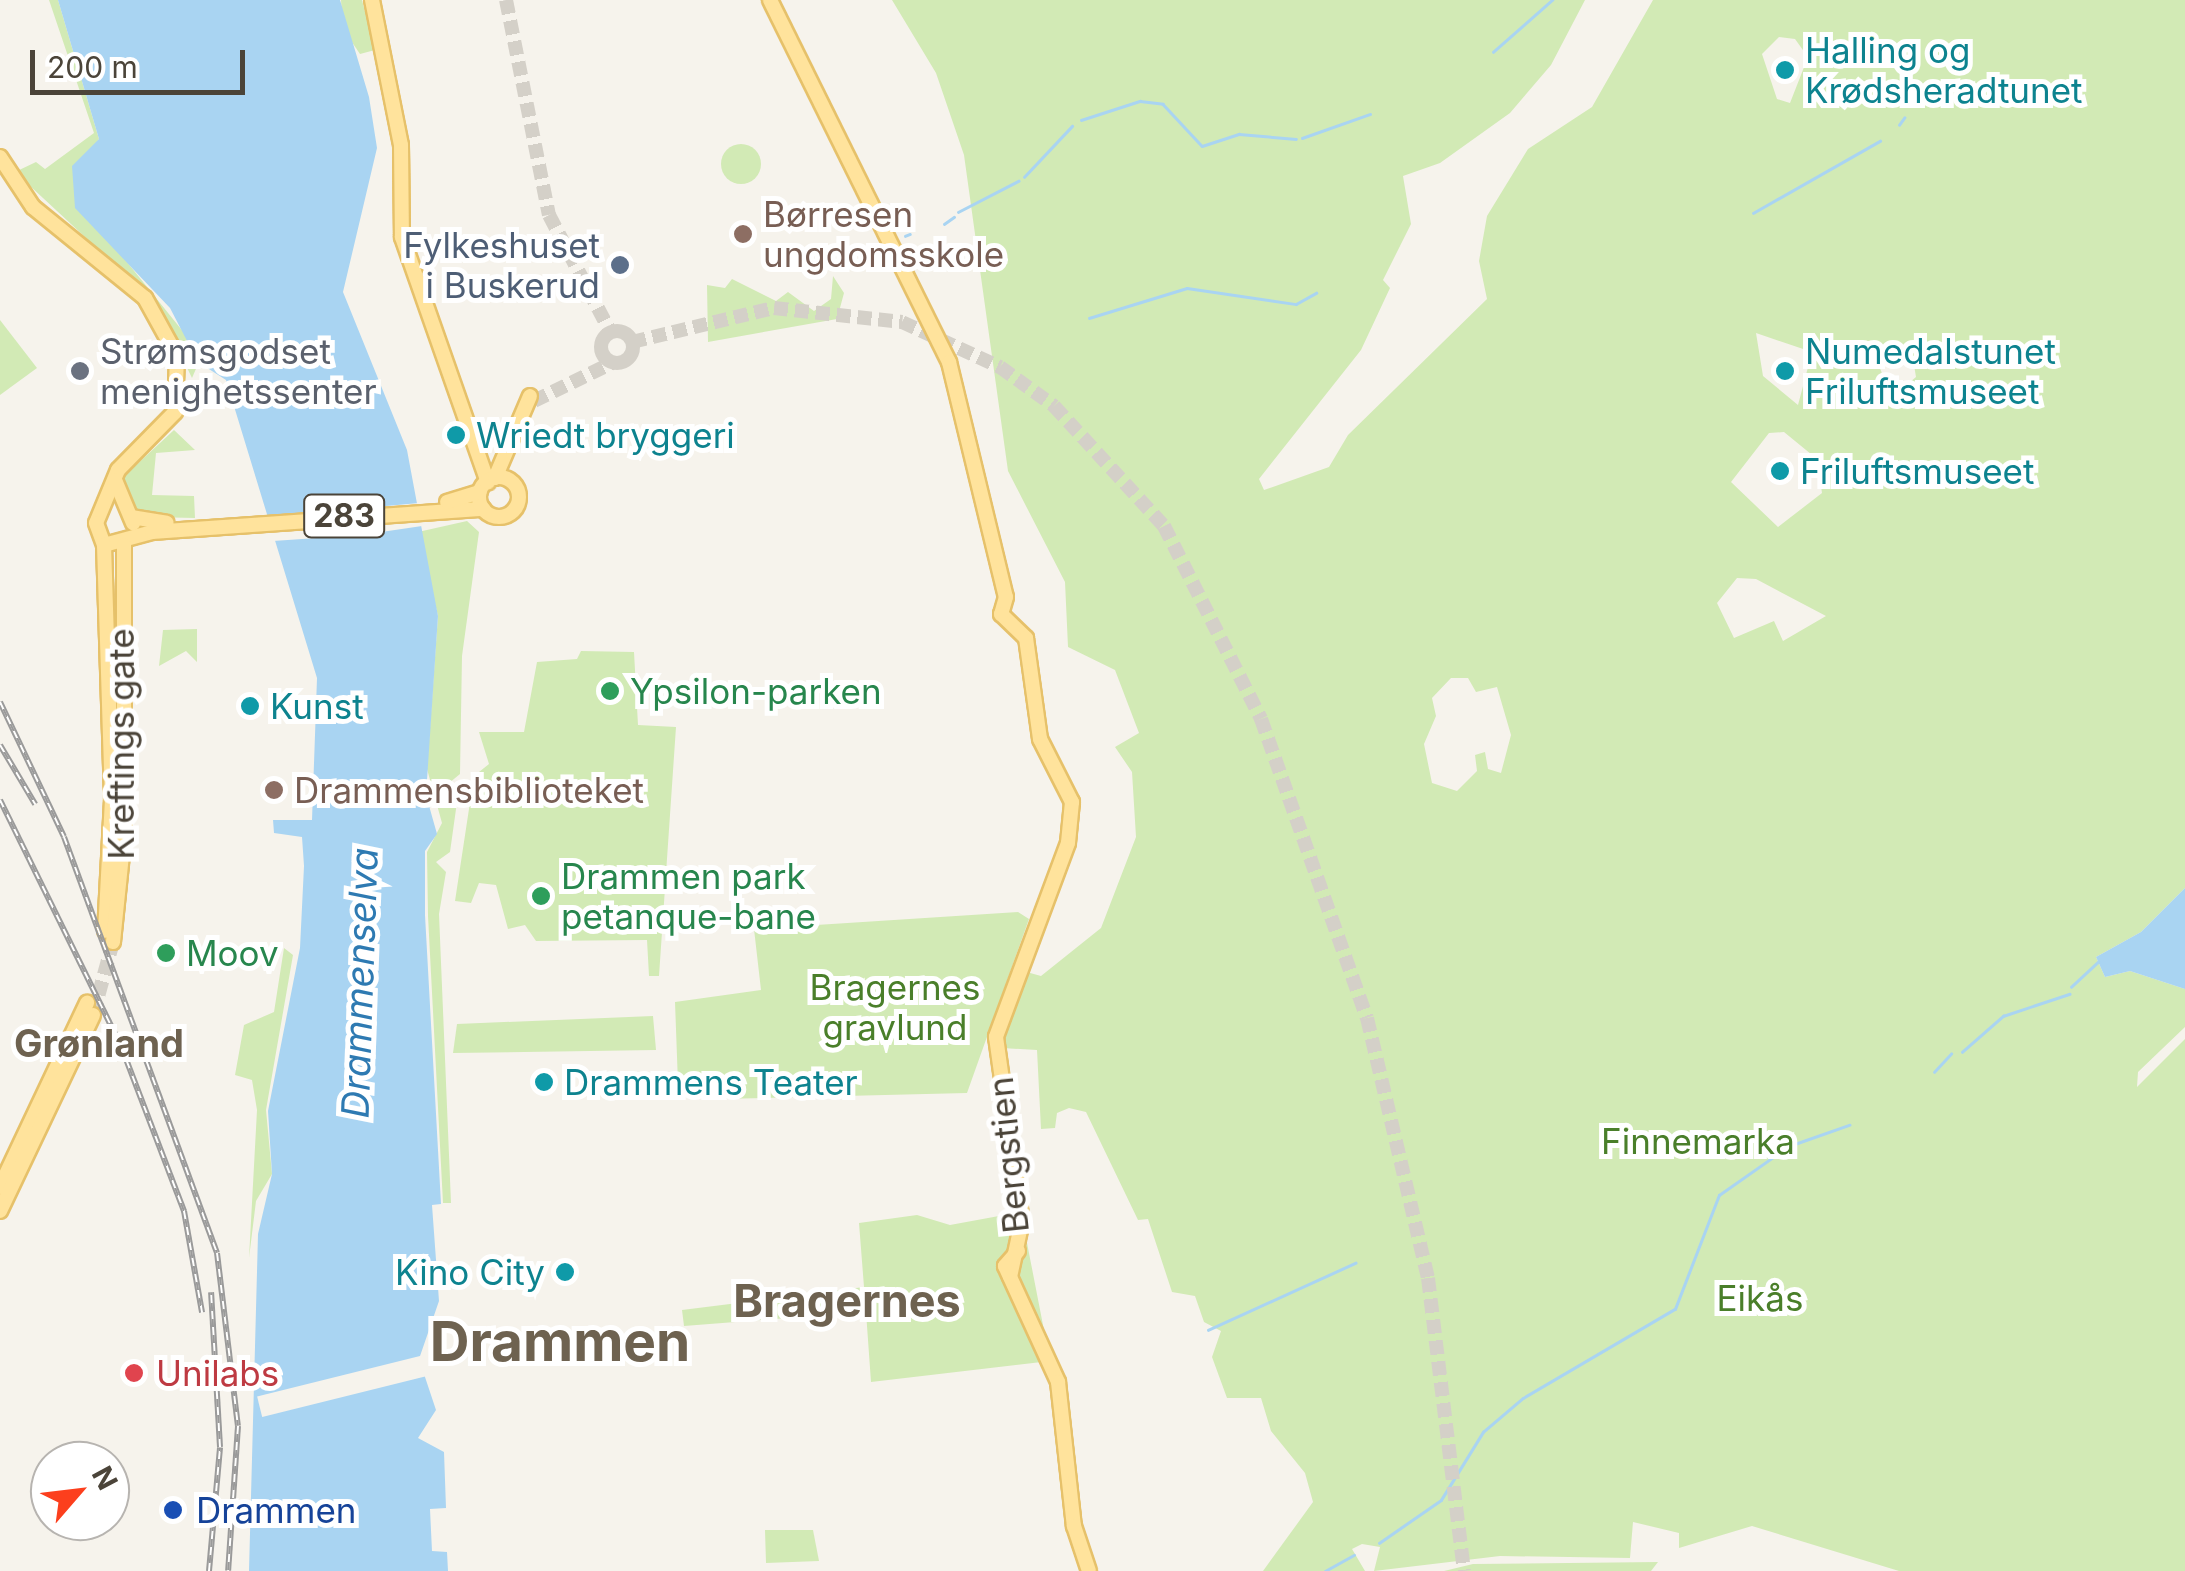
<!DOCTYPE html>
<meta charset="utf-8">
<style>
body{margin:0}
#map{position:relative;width:2185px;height:1571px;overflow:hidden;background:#f6f3ec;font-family:Inter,sans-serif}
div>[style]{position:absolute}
.green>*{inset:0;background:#d2eab5}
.round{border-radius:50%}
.water>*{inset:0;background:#a9d4f2}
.pier>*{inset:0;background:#f6f3ec;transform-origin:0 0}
.stream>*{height:2.5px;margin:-1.25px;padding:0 1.25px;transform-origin:1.25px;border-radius:1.25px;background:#a9d4f2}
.major-tunnel>*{height:14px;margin-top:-7px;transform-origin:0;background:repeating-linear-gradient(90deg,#d4d0c8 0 14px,transparent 0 21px)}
.major-tunnel>.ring{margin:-7px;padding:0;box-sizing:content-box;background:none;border:14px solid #d4d0c8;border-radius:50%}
.roads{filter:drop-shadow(2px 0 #e6c16a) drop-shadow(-2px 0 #e6c16a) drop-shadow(0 2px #e6c16a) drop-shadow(0 -2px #e6c16a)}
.major>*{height:14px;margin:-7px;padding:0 7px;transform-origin:7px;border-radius:7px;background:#ffe39c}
.major>.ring{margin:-7px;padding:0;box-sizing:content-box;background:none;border:14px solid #ffe39c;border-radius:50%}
.rail>*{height:6px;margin-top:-3px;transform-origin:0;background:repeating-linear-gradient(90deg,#fff 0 8px,#9a9a9a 0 16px);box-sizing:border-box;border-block:2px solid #9a9a9a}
.dots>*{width:28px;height:28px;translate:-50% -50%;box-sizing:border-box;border:5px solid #fff;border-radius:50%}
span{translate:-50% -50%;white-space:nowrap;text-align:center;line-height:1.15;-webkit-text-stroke:10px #fff;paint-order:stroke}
.shield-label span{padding:2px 8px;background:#fff;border:2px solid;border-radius:8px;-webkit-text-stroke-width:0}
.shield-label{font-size:32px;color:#4b4439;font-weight:700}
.culture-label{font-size:35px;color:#0d838f}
.left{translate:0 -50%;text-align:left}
.right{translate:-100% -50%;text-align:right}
.education-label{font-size:35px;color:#785e54}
.service-label{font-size:35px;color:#4e5e75}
.worship-label{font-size:35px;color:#5b616d}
.leisure-label{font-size:35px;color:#27864d}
.street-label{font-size:35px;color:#4b4439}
.park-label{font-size:35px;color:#4a7f2a}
.health-label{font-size:35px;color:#be3a42}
.transit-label{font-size:35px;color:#164399}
.water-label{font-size:38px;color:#2e7ab2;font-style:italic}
.neighbourhood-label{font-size:38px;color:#6e6250;font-weight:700}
.district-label{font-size:45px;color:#6e6250;font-weight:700}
.town-label{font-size:55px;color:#6e6250;font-weight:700}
.north{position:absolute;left:30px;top:1441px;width:100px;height:100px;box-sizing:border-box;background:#fff;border:2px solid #b7b4b0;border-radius:50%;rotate:62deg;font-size:28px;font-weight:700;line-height:40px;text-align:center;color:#4b4439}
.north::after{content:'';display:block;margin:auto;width:35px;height:45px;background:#fc3f1d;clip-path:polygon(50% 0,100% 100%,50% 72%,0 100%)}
.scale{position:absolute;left:30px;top:50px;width:215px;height:45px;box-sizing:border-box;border:5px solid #4b4439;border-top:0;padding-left:12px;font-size:30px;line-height:35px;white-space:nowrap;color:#4b4439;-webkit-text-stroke:8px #fff;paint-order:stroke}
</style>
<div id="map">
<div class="green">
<div style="clip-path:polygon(49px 0,58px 0,99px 139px,89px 154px,89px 215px,202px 355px,192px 378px,155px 302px,15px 172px,36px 162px,45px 169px,94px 133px)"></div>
<div style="clip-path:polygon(341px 0,362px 0,375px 50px,360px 54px,343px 29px)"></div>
<div style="clip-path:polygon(evenodd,892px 0,1585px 0,1551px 65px,1510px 113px,1440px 163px,1403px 176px,1411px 224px,1383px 280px,1390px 288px,1361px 350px,1259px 479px,1264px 490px,1329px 467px,1348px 435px,1487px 299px,1479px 261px,1487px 216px,1528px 149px,1592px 107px,1653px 0,2185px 0,2185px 888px,2141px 932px,2096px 957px,2105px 977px,2130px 971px,2185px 989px,2185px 1027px,2138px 1072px,2137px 1087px,2185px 1039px,2185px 1571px,1899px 1571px,1752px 1526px,1679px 1548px,1679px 1533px,1633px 1522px,1630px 1558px,1500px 1556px,1374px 1571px,1380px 1547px,1362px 1544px,1352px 1549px,1365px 1571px,1263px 1571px,1313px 1502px,1305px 1473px,1271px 1431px,1261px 1398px,1227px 1398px,1212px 1357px,1221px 1331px,1204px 1322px,1195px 1296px,1172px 1292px,1148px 1219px,1138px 1220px,1086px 1112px,1069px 1108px,1057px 1113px,1055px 1128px,1041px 1129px,1037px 1050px,1002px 1048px,1023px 971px,1041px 976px,1101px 928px,1136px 837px,1132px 772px,1115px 747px,1139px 733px,1115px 670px,1068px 647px,1065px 582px,1008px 471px,964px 155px,936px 73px,892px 0,1779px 37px,1795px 39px,1808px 57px,1790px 103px,1777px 99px,1762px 54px,1779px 37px,892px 0,1756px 333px,1812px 352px,1798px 405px,1763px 376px,1756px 333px,892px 0,1912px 353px,1916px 377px,1892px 397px,1879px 366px,1912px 353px,892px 0,1784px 432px,1817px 459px,1822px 493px,1778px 527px,1731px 482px,1769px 433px,1784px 432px,892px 0,1737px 578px,1756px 579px,1826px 616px,1783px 641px,1774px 621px,1734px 638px,1717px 603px,1737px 578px,892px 0,1451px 678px,1468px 678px,1476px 692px,1497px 687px,1511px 735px,1501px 773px,1488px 769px,1485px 752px,1475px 755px,1477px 771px,1457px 791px,1432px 783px,1424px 744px,1436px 716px,1432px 698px,1451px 678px)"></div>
<div class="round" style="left:721px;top:144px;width:40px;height:40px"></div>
<div style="clip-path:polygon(833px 276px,844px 293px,837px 319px,708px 342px,707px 285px,725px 288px,732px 279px,776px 301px,788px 292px,814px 311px,831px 299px)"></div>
<div style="clip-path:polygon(0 320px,37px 368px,0 395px)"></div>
<div style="clip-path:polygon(174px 430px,195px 450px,156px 453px,152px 495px,194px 496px,195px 518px,150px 517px,126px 503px,120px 480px)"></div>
<div style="clip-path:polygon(467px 521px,479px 532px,462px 656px,460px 774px,443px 788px,457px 802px,450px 852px,436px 862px,446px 872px,439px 914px,451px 1203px,443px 1203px,428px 916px,427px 852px,442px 823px,427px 769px,438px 616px,418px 532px)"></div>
<div style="clip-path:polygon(197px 629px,197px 662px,186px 651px,159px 666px,163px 630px)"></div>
<div style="clip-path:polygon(581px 651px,634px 652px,638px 725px,676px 727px,659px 976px,649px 976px,647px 940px,536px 941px,525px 925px,508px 929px,496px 885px,479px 883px,471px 903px,455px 901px,474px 776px,489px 764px,479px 732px,524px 732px,537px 662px,577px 659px)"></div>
<div style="clip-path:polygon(1018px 912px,1029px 919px,967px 1093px,721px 1099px,719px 1082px,678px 1084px,675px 1002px,761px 990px,754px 929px)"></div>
<div style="clip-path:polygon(284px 948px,293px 955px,266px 1110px,272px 1174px,256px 1201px,249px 1258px,257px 1110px,252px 1080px,235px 1075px,244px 1025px,274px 1012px)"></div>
<div style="clip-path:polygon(653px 1016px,656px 1050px,453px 1053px,457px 1024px)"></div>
<div style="clip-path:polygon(1021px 1212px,1050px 1361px,871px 1382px,866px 1312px,684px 1326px,682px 1310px,864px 1287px,859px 1223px,917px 1215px,950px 1225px)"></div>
<div style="clip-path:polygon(765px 1530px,813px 1530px,819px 1561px,766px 1563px)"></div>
<div style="clip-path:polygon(1658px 1562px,1651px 1571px,1444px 1571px,1473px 1564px)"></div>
</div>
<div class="water">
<div style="clip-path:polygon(58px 0,340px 0,369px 97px,377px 148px,343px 292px,407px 450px,438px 616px,426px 795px,437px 834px,425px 851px,425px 915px,441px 1204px,432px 1205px,439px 1301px,419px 1359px,436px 1410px,418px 1438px,444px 1452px,446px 1508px,430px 1509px,432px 1551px,447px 1552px,448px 1571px,249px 1571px,258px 1234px,272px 1174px,268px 1111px,300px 948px,304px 866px,302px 837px,274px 833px,273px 820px,312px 820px,317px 678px,226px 380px,198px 362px,170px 308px,75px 208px,72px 166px,99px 139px)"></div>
<div style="clip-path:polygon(2185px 888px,2185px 989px,2130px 971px,2105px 977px,2096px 957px,2141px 932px)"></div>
</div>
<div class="pier">
<div style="clip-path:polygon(419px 503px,422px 526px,361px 535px,273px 541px,266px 517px)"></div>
<div style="left:424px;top:1355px;width:21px;height:172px;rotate:76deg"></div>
</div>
<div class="stream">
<div style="left:1493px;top:52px;width:79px;rotate:-41.4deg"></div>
<div style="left:1081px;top:120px;width:62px;rotate:-17.9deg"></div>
<div style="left:1140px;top:101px;width:23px;rotate:7deg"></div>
<div style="left:1163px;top:104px;width:57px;rotate:47.1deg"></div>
<div style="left:1202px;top:146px;width:39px;rotate:-18deg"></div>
<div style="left:1239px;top:134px;width:57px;rotate:5deg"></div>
<div style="left:1899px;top:125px;width:9px;rotate:-54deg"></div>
<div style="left:1302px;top:138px;width:72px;rotate:-19.4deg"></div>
<div style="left:1024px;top:177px;width:70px;rotate:-46.7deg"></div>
<div style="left:958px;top:212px;width:68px;rotate:-27.3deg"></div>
<div style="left:1753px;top:213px;width:146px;rotate:-29.6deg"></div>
<div style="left:944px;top:224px;width:12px;rotate:-35deg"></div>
<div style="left:905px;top:236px;width:5px;rotate:-22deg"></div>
<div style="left:1089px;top:318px;width:102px;rotate:-17deg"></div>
<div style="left:1187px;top:288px;width:110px;rotate:8.4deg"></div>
<div style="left:1296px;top:304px;width:23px;rotate:-29deg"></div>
<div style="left:2071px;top:987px;width:37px;rotate:-43deg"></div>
<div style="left:1962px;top:1052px;width:55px;rotate:-41.3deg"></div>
<div style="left:2003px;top:1016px;width:70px;rotate:-18.4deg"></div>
<div style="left:1934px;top:1072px;width:25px;rotate:-47deg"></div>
<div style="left:1208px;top:1330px;width:162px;rotate:-24.5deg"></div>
<div style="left:1379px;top:1543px;width:75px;rotate:-34.7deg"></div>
<div style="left:1441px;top:1500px;width:80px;rotate:-58.3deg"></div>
<div style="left:1483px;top:1432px;width:52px;rotate:-40.4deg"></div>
<div style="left:1523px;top:1398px;width:176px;rotate:-30.4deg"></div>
<div style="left:1675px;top:1309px;width:122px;rotate:-68.9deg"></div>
<div style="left:1719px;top:1195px;width:85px;rotate:-35deg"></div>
<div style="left:1789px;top:1146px;width:64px;rotate:-19.3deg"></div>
<div style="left:1325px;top:1571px;width:33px;rotate:-29deg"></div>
</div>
<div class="major-tunnel">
<div style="left:506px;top:0;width:219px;rotate:78.7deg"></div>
<div style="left:549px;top:215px;width:133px;rotate:62.3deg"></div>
<div class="ring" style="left:601px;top:331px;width:18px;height:18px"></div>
<div style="left:632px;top:342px;width:146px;rotate:-13.5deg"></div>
<div style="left:774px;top:308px;width:129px;rotate:6.2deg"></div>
<div style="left:902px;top:322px;width:108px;rotate:24.7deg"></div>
<div style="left:1000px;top:367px;width:67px;rotate:35.8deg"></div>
<div style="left:1054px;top:406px;width:163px;rotate:47.5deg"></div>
<div style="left:1164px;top:526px;width:216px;rotate:63.3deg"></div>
<div style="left:1261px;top:719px;width:317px;rotate:70.5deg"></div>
<div style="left:1367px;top:1018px;width:267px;rotate:76.8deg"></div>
<div style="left:1428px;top:1278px;width:295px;rotate:83deg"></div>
<div style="left:534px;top:401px;width:87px;rotate:-26deg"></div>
<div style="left:93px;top:1015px;width:76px;rotate:-74.7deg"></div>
</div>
<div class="roads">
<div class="major">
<div style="left:372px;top:0;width:148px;rotate:78.7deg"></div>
<div style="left:401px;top:145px;width:92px;rotate:89.4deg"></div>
<div style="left:402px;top:237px;width:260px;rotate:70.7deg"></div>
<div style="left:770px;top:0;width:404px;rotate:63.7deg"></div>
<div style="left:949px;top:362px;width:242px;rotate:76.4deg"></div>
<div style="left:1006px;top:597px;width:18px;rotate:106deg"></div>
<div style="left:1001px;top:614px;width:35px;rotate:44deg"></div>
<div style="left:1026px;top:638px;width:102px;rotate:82.1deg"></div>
<div style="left:1040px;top:739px;width:71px;rotate:63.1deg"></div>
<div style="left:1072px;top:802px;width:41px;rotate:95.6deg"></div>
<div style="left:1068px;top:843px;width:207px;rotate:110.4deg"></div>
<div style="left:996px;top:1037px;width:186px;rotate:82deg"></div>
<div style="left:1022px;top:1221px;width:57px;rotate:102.1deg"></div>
<div style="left:0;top:157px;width:60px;rotate:56.6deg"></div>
<div style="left:33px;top:207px;width:144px;rotate:39.1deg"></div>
<div style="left:145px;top:298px;width:66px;rotate:61.1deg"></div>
<div style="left:177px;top:356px;width:56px;rotate:92deg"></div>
<div style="left:175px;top:412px;width:81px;rotate:134.5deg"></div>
<div style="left:118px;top:470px;width:57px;rotate:112.5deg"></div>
<div style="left:96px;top:523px;width:23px;rotate:70deg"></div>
<div style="left:104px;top:545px;width:50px;rotate:-15.2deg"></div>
<div style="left:152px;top:532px;width:332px;rotate:-4deg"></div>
<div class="ring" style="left:479px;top:477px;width:26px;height:26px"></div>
<div style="left:495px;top:478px;width:89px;rotate:-66.9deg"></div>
<div style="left:115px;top:480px;width:47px;rotate:67.3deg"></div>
<div style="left:447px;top:502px;width:34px;rotate:-17deg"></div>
<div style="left:131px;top:517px;width:36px;rotate:9deg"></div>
<div style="left:104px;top:545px;width:254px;rotate:88.2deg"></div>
<div style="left:112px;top:799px;width:132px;rotate:93deg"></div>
<div style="left:113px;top:942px;width:108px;rotate:-84.1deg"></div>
<div style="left:124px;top:835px;width:290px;rotate:-90deg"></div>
<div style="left:0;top:1187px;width:204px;rotate:-64.7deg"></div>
<div style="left:0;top:1211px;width:217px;rotate:-64.6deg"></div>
<div style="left:1018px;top:1251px;width:20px;rotate:131deg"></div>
<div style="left:1005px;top:1266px;width:128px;rotate:65.4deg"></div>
<div style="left:1058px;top:1382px;width:145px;rotate:83.7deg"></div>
<div style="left:1074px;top:1526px;width:47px;rotate:71.6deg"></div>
</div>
</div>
<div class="rail">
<div style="left:0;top:702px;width:149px;rotate:64.6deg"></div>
<div style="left:64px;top:837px;width:443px;rotate:69.8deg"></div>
<div style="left:217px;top:1253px;width:174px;rotate:83.1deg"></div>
<div style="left:238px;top:1426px;width:145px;rotate:93.9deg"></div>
<div style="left:0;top:745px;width:69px;rotate:59.3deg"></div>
<div style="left:0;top:800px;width:274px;rotate:63.8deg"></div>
<div style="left:121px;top:1046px;width:177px;rotate:69.1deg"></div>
<div style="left:184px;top:1211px;width:103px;rotate:79.9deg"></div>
<div style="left:209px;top:1571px;width:124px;rotate:-84.9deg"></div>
<div style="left:220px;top:1447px;width:155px;rotate:-93.3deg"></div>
</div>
<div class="dots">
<div style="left:1785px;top:70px;background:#0f9aa8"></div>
<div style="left:743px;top:234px;background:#8d6e63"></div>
<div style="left:620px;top:265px;background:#5c6f8a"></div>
<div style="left:80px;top:371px;background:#6b7280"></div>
<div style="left:1785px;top:371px;background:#0f9aa8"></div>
<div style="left:456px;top:435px;background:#0f9aa8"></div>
<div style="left:1780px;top:471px;background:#0f9aa8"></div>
<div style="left:610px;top:691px;background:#2e9e5b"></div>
<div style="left:250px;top:706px;background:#0f9aa8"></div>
<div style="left:274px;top:790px;background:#8d6e63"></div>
<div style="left:541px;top:896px;background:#2e9e5b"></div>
<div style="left:166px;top:953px;background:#2e9e5b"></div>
<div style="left:544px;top:1082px;background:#0f9aa8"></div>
<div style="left:565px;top:1272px;background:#0f9aa8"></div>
<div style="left:134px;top:1373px;background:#e0444e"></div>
<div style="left:173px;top:1510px;background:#1a4fb4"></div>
</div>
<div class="shield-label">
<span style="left:344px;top:516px">283</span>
</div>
<div class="culture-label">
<span class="left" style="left:1805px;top:70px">Halling og<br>Krødsheradtunet</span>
<span class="left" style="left:1805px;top:371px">Numedalstunet<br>Friluftsmuseet</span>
<span class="left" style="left:476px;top:435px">Wriedt bryggeri</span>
<span class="left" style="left:1800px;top:471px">Friluftsmuseet</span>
<span class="left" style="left:270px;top:706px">Kunst</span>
<span class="left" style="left:564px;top:1082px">Drammens Teater</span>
<span class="right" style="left:545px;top:1272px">Kino City</span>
</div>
<div class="education-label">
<span class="left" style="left:763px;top:234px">Børresen<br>ungdomsskole</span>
<span class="left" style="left:294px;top:790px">Drammensbiblioteket</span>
</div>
<div class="service-label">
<span class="right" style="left:600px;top:265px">Fylkeshuset<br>i Buskerud</span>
</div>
<div class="worship-label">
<span class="left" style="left:100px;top:371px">Strømsgodset<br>menighetssenter</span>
</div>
<div class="leisure-label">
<span class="left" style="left:630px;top:691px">Ypsilon-parken</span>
<span class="left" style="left:561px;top:896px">Drammen park<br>petanque-bane</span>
<span class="left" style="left:186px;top:953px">Moov</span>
</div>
<div class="street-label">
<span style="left:121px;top:744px;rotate:-90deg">Kreftings gate</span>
<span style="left:1008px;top:1155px;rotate:-96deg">Bergstien</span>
</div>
<div class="park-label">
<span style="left:895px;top:1007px">Bragernes<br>gravlund</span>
<span style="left:1698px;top:1141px">Finnemarka</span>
<span style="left:1760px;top:1298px">Eikås</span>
</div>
<div class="health-label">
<span class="left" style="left:156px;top:1373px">Unilabs</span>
</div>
<div class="transit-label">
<span class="left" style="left:196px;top:1510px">Drammen</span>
</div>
<div class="water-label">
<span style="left:360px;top:983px;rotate:-88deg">Drammenselva</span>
</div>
<div class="neighbourhood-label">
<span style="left:99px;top:1044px">Grønland</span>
</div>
<div class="district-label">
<span style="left:847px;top:1301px">Bragernes</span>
</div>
<div class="town-label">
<span style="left:560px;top:1342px">Drammen</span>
</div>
<div class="north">N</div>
<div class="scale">200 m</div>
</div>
